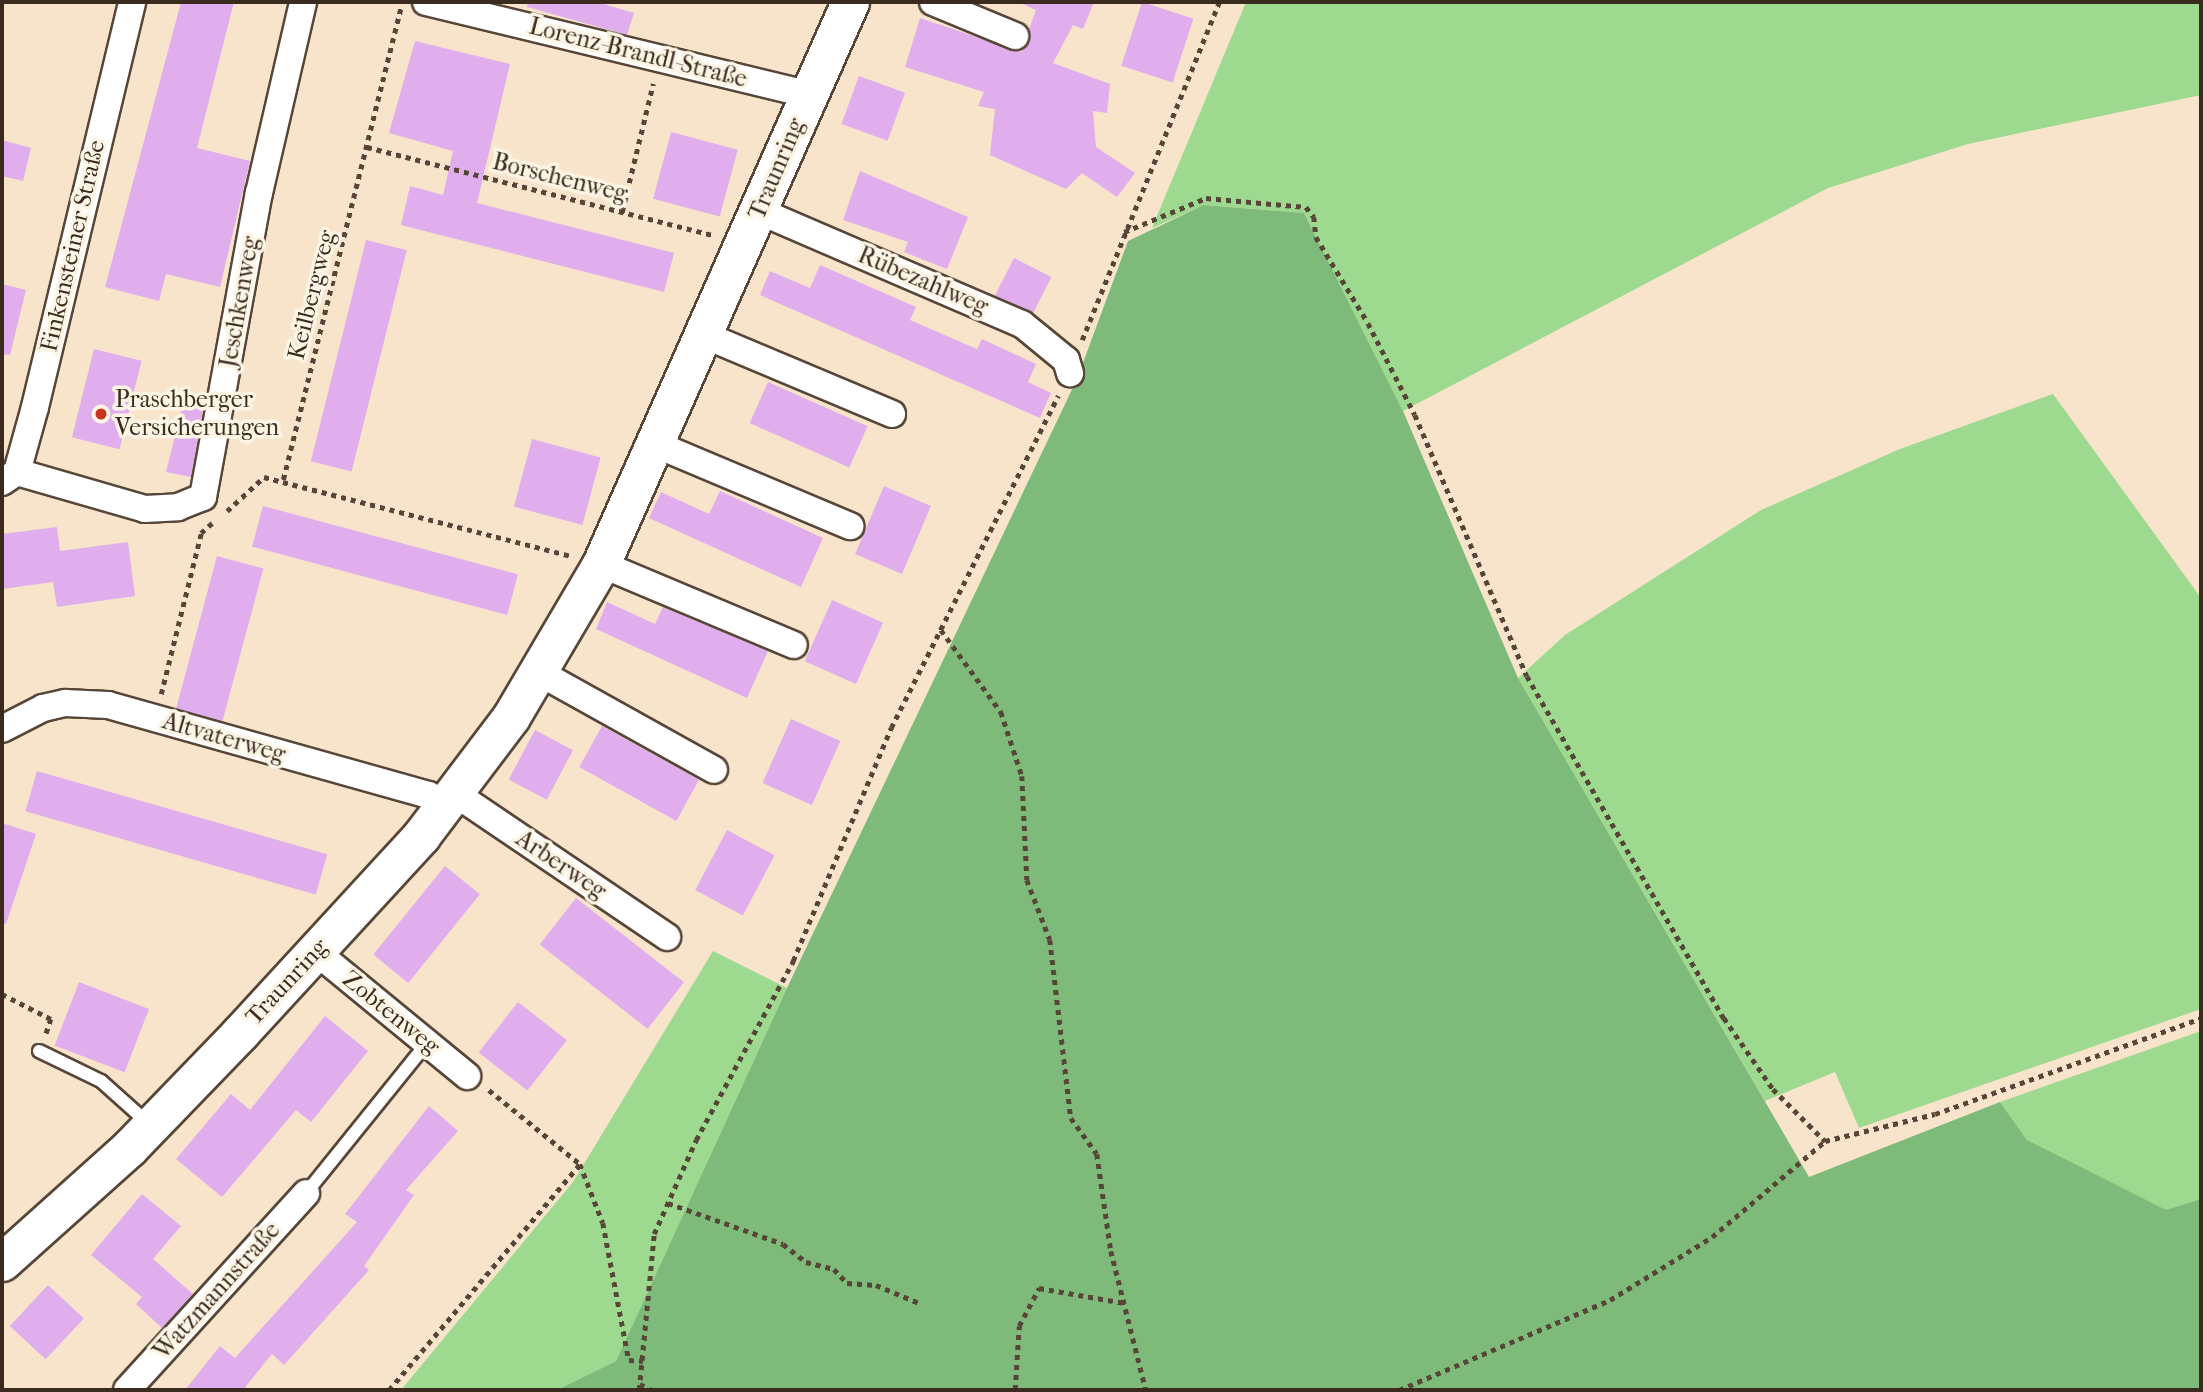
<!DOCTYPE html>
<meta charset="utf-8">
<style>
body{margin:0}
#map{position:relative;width:2203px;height:1392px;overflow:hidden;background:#f7e4cb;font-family:"IM FELL French Canon",serif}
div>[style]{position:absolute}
.green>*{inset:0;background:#9dda8f}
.forest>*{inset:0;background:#7eba7a}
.building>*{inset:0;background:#e1aeed;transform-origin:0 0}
.path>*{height:4.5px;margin-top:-2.25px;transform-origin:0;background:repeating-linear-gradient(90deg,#574638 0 5px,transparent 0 10px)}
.roads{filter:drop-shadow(2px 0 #574638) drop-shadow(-2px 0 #574638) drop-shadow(0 2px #574638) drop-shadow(0 -2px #574638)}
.lane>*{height:12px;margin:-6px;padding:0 6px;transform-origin:6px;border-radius:6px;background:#fff}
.street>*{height:26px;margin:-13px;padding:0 13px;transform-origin:13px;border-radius:13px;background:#fff}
.secondary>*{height:37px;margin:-18.5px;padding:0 18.5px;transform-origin:18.5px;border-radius:18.5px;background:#fff}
.dots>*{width:19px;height:19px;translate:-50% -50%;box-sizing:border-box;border:4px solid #fcf5e5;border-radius:50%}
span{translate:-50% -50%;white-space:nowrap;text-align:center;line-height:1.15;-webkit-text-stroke:7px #fcf5e5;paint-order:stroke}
.street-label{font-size:24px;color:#3b2a1e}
.poi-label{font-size:24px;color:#3b2a1e}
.left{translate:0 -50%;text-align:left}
.frame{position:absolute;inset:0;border:4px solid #3b2a1e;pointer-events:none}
</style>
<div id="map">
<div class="green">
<div style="clip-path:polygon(1246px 2px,2201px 2px,2201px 95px,1968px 144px,1828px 188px,1403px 411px,1304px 213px,1205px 205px,1152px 228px)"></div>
<div style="clip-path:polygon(2053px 394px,2201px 598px,2201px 1009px,1859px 1128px,1835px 1072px,1765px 1101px,1518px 678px,1565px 635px,1761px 510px,1900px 449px)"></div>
<div style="clip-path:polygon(713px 951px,787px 988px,616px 1361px,557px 1390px,401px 1390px,573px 1182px)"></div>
<div style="clip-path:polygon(2201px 1031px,2201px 1199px,2166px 1211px,2027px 1140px,2000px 1102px)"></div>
</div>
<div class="forest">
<div style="clip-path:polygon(1204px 205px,1304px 213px,1403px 411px,1518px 678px,1809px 1177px,2000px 1102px,2027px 1140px,2166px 1210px,2201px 1199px,2201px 1390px,557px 1390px,616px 1361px,787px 988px,1077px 379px,1128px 241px)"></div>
</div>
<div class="building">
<div style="clip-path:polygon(181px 2px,234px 2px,197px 148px,250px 161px,220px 287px,166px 274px,159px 301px,105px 287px)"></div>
<div style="clip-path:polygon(528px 2px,597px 2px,634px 13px,627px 35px,527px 7px)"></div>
<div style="clip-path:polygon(1018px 2px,1094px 2px,1083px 29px,1073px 25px,1053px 63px,1110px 84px,1107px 113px,1093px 111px,1096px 147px,1135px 173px,1117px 197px,1082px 173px,1066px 189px,990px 155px,995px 109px,978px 106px,984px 92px,905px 67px,920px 18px,1021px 52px,1030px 41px,1029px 29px,1036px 10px)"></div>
<div style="left:1142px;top:2px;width:54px;height:67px;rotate:18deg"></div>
<div style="clip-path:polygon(415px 41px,510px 64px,477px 203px,674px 253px,664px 292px,401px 225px,410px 186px,443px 195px,453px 151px,389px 133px)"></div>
<div style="left:859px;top:76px;width:49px;height:51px;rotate:20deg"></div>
<div style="left:671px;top:132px;width:69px;height:69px;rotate:15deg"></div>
<div style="clip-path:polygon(2px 140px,31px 148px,23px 181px,2px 176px)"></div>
<div style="clip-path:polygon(860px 171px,968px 217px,947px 269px,904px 252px,908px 242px,843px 220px)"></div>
<div style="left:366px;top:240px;width:42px;height:228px;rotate:14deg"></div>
<div style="left:1014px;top:258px;width:42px;height:42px;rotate:27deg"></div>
<div style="clip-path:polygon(820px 265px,916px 307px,910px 320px,977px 349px,982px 339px,1036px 364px,1028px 382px,1051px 393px,1040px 418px,760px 295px,770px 271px,810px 288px)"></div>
<div style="clip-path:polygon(2px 284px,26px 290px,10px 355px,2px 354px)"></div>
<div style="left:94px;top:349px;width:49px;height:91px;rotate:14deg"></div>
<div style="left:768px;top:382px;width:109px;height:45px;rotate:24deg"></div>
<div style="clip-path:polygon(183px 404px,203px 409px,191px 477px,166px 472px)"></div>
<div style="left:532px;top:439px;width:71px;height:70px;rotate:15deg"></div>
<div style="left:884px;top:486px;width:51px;height:74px;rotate:23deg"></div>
<div style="clip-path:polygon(720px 491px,823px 538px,801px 587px,649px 518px,661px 492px,709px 514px)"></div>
<div style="left:263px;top:506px;width:264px;height:42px;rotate:15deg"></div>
<div style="clip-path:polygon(57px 527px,60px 551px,128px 542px,135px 596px,57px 607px,53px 582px,2px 589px,2px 534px)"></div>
<div style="left:217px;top:556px;width:48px;height:158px;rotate:15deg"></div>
<div style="left:832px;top:600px;width:56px;height:67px;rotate:24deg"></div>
<div style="clip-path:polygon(607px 602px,655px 624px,663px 607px,768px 651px,747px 698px,596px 629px)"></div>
<div style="left:791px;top:719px;width:54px;height:70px;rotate:24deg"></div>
<div style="left:602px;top:726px;width:111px;height:47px;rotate:29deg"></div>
<div style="left:535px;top:730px;width:43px;height:56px;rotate:28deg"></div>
<div style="left:37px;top:771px;width:302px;height:42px;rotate:16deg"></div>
<div style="clip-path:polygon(2px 823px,36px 834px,6px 924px,2px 923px)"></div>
<div style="left:727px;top:830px;width:54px;height:68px;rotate:28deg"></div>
<div style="left:445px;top:866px;width:45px;height:114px;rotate:39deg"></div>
<div style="left:576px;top:898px;width:137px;height:59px;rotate:38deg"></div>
<div style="left:79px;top:982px;width:75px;height:68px;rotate:21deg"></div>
<div style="left:518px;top:1002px;width:62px;height:64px;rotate:38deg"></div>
<div style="clip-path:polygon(325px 1016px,368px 1051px,311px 1122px,296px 1110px,222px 1197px,176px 1159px,231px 1094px,250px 1110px)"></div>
<div style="clip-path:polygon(429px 1106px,458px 1131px,406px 1190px,414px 1195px,364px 1266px,369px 1270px,284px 1365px,272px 1354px,243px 1390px,185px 1390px,220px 1346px,235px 1358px,357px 1222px,345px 1214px)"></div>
<div style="clip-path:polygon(142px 1194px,181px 1226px,153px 1259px,193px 1294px,162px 1328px,136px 1304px,142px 1297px,91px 1255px)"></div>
<div style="left:48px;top:1285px;width:49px;height:56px;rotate:43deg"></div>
</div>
<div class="path">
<div style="left:401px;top:9px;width:487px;rotate:104deg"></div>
<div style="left:283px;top:482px;width:298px;rotate:14.4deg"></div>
<div style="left:367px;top:147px;width:356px;rotate:14.3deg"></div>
<div style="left:622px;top:212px;width:132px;rotate:-76.4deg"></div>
<div style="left:1124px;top:232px;width:89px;rotate:-22.5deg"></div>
<div style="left:1206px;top:198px;width:100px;rotate:5.1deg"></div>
<div style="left:1306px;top:207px;width:13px;rotate:51deg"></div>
<div style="left:1314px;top:217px;width:20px;rotate:84deg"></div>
<div style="left:1316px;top:237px;width:100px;rotate:58.8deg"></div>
<div style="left:1368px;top:323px;width:103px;rotate:62.9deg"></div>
<div style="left:1415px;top:415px;width:284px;rotate:66.8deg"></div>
<div style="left:1527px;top:676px;width:395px;rotate:60.1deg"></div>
<div style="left:1724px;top:1018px;width:86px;rotate:55.4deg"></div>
<div style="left:1773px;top:1089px;width:74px;rotate:45deg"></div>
<div style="left:1082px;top:340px;width:365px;rotate:-67.9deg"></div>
<div style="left:227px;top:511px;width:50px;rotate:-42.6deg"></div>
<div style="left:264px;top:477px;width:20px;rotate:15deg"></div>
<div style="left:941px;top:630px;width:102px;rotate:53.8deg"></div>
<div style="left:1001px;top:712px;width:67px;rotate:71.8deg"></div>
<div style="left:1022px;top:776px;width:104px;rotate:87.2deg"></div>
<div style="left:1027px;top:880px;width:64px;rotate:69deg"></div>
<div style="left:1050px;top:940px;width:179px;rotate:83.3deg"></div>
<div style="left:1071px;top:1118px;width:44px;rotate:54.2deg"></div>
<div style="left:1097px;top:1154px;width:98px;rotate:81.8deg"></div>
<div style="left:1111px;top:1251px;width:143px;rotate:75.9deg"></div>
<div style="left:161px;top:694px;width:166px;rotate:-76deg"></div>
<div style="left:201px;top:533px;width:15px;rotate:-42deg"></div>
<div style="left:2px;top:994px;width:55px;rotate:27deg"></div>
<div style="left:51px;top:1019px;width:16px;rotate:108deg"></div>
<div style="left:489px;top:1090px;width:117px;rotate:39.1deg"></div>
<div style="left:580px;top:1164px;width:63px;rotate:68.7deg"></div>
<div style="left:603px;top:1223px;width:139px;rotate:79.3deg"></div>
<div style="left:629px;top:1360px;width:14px;rotate:4deg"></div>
<div style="left:668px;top:1203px;width:122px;rotate:19.6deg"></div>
<div style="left:783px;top:1244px;width:29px;rotate:38deg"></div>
<div style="left:806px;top:1262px;width:29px;rotate:14deg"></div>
<div style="left:834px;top:1269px;width:19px;rotate:47deg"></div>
<div style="left:847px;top:1283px;width:29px;rotate:4deg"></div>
<div style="left:876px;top:1285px;width:47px;rotate:22.7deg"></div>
<div style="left:640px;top:1384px;width:13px;rotate:27deg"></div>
<div style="left:389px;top:1390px;width:296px;rotate:-49.8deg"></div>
<div style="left:639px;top:1390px;width:157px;rotate:-84.5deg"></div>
<div style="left:654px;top:1234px;width:103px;rotate:-65.9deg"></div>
<div style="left:696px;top:1140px;width:204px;rotate:-61.5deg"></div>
<div style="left:793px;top:961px;width:253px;rotate:-67.2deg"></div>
<div style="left:891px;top:728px;width:372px;rotate:-63.3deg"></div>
<div style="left:1015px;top:1390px;width:64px;rotate:-86.4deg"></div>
<div style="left:1019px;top:1326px;width:43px;rotate:-62.2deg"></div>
<div style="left:1039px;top:1288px;width:87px;rotate:9.9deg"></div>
<div style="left:1399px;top:1390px;width:229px;rotate:-23.1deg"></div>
<div style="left:1610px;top:1300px;width:120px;rotate:-31.7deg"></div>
<div style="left:1712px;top:1237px;width:148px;rotate:-40.3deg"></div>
<div style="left:1825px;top:1141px;width:113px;rotate:-13.8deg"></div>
<div style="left:1935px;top:1114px;width:283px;rotate:-19.8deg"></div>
</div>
<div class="roads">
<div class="lane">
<div style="left:39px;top:1051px;width:69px;rotate:25.8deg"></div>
<div style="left:101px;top:1081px;width:63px;rotate:41.8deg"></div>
<div style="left:306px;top:1193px;width:193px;rotate:-51.1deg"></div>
</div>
<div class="street">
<div style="left:426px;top:2px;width:394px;rotate:13.6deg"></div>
<div style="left:933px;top:2px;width:89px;rotate:22.5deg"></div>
<div style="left:759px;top:211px;width:286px;rotate:23.3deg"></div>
<div style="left:1022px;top:324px;width:57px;rotate:39.3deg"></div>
<div style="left:1066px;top:360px;width:14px;rotate:73deg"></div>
<div style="left:704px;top:335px;width:204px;rotate:22.8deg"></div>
<div style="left:655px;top:444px;width:212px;rotate:22.8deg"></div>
<div style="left:17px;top:472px;width:133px;rotate:16.1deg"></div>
<div style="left:145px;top:509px;width:33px;rotate:-3deg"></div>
<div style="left:178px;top:507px;width:27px;rotate:-22deg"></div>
<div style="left:203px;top:497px;width:309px;rotate:-79.6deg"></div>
<div style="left:259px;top:193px;width:196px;rotate:-77deg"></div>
<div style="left:2px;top:482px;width:18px;rotate:-34deg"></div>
<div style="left:17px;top:472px;width:67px;rotate:-74.5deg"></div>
<div style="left:35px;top:407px;width:416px;rotate:-76.5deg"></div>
<div style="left:601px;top:564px;width:209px;rotate:22.8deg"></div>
<div style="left:540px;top:673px;width:199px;rotate:29.1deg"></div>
<div style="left:2px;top:729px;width:46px;rotate:-27.1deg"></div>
<div style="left:43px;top:708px;width:23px;rotate:-13deg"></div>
<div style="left:65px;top:703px;width:43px;rotate:2.7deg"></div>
<div style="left:108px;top:705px;width:333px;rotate:15.7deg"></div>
<div style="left:429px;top:795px;width:20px;rotate:41deg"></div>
<div style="left:456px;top:794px;width:255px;rotate:34.1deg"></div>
<div style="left:315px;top:951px;width:197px;rotate:39.4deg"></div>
<div style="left:127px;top:1390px;width:266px;rotate:-47.7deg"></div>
</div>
<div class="secondary">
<div style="left:2px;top:1262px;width:171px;rotate:-41.9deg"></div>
<div style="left:129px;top:1148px;width:160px;rotate:-46deg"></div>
<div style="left:240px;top:1033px;width:268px;rotate:-47.4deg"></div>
<div style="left:421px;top:836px;width:149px;rotate:-52.9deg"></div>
<div style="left:511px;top:717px;width:178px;rotate:-59.5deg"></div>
<div style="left:601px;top:564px;width:615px;rotate:-66.1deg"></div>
</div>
</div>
<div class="dots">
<div style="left:101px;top:414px;background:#c8321e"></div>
</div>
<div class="street-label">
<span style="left:638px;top:53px;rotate:14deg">Lorenz-Brandl-Straße</span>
<span style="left:777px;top:169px;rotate:-67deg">Traunring</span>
<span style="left:560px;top:178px;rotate:14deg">Borschenweg</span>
<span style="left:73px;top:246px;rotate:-77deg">Finkensteiner Straße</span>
<span style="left:923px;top:281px;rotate:23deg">Rübezahlweg</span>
<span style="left:312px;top:295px;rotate:-76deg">Keilbergweg</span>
<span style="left:240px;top:302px;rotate:-80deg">Jeschkenweg</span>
<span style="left:224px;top:738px;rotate:16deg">Altvaterweg</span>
<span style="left:561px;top:865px;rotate:34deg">Arberweg</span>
<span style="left:287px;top:982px;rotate:-47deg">Traunring</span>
<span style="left:391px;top:1013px;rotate:39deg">Zobtenweg</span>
<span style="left:217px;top:1291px;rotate:-48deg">Watzmannstraße</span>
</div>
<div class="poi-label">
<span class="left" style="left:115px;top:414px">Praschberger<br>Versicherungen</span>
</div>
<div class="frame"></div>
</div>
